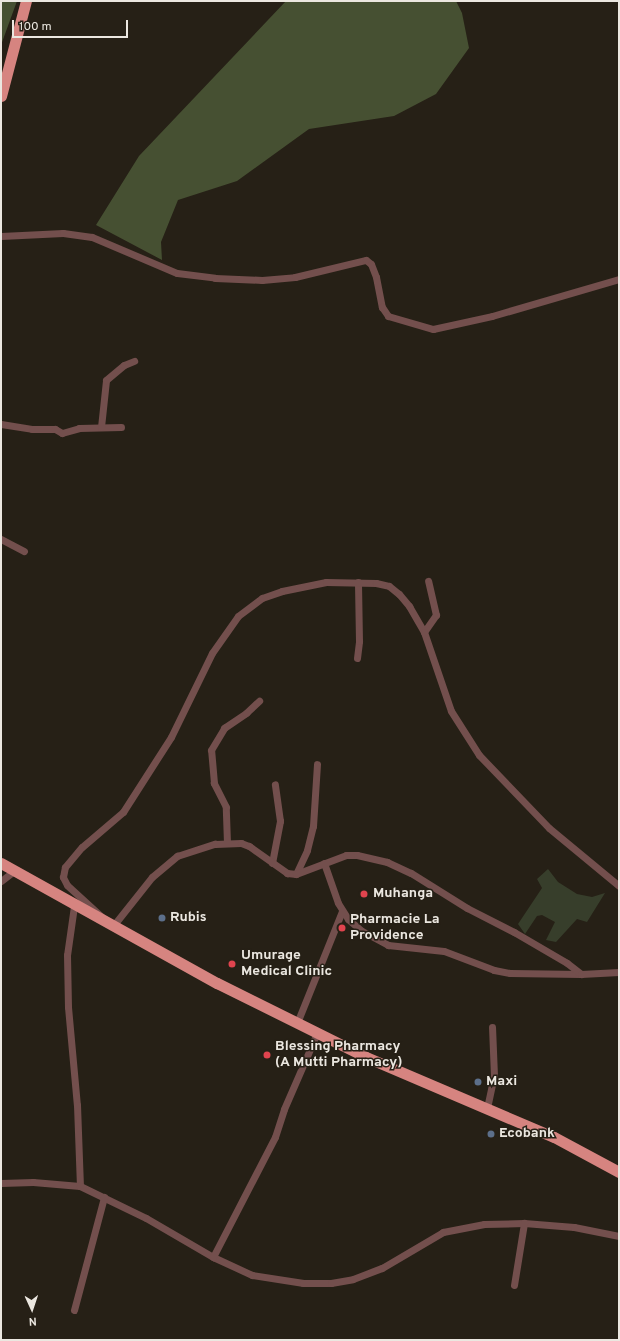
<!DOCTYPE html>
<style>
body{margin:0}
#map{position:relative;width:620px;height:1341px;overflow:hidden;background:#262016;font-family:Overpass,sans-serif}
div>[style]{position:absolute}
.green>*{inset:0;background:#373e2b}
.forest>*{inset:0;background:#465032}
.minor>*{height:7px;margin:-3.5px;padding:0 3.5px;transform-origin:3.5px;border-radius:3.5px;background:#734f4d}
.trunk>*{height:11px;margin:-5.5px;padding:0 5.5px;transform-origin:5.5px;border-radius:5.5px;background:#d68480}
.dots>*{width:11px;height:11px;translate:-50% -50%;box-sizing:border-box;border:2px solid #262016;border-radius:50%}
span{translate:-50% -50%;white-space:nowrap;text-align:center;line-height:1.15;-webkit-text-stroke:3px #262016;paint-order:stroke}
.poi-label{font-size:14px;color:#ebe7e0;font-weight:700}
.left{translate:0 -50%;text-align:left}
.frame{position:absolute;inset:0;border:2px solid #ebe7e0;pointer-events:none}
.north{position:absolute;left:12px;top:1289px;width:40px;height:40px;-webkit-text-stroke:3px #262016;paint-order:stroke;rotate:177deg;font-size:11px;font-weight:700;line-height:16px;text-align:center;color:#ebe7e0}
.north::after{content:'';display:block;margin:auto;width:14px;height:18px;background:#ebe7e0;clip-path:polygon(50% 0,100% 100%,50% 72%,0 100%)}
.scale{position:absolute;left:12px;top:20px;width:116px;height:18px;box-sizing:border-box;border:2px solid #ebe7e0;border-top:0;padding-left:5px;font-size:12px;line-height:14px;white-space:nowrap;color:#ebe7e0;-webkit-text-stroke:3px #262016;paint-order:stroke}
</style>
<div id="map">
<div class="green">
<div style="clip-path:polygon(548px 869px,558px 882px,577px 894px,592px 897px,605px 893px,587px 922px,577px 919px,556px 942px,546px 940px,555px 922px,542px 915px,537px 916px,525px 934px,518px 924px,542px 888px,537px 879px)"></div>
</div>
<div class="forest">
<div style="clip-path:polygon(1px 1px,17px 1px,1px 45px)"></div>
<div style="clip-path:polygon(286px 1px,456px 1px,462px 13px,469px 48px,436px 94px,394px 116px,309px 129px,237px 181px,178px 200px,161px 242px,162px 260px,96px 225px,139px 156px)"></div>
</div>
<div class="minor">
<div style="left:1px;top:236px;width:62px;rotate:-2.8deg"></div>
<div style="left:63px;top:233px;width:29px;rotate:8deg"></div>
<div style="left:92px;top:237px;width:92px;rotate:23deg"></div>
<div style="left:177px;top:273px;width:38px;rotate:7deg"></div>
<div style="left:215px;top:278px;width:47px;rotate:2.4deg"></div>
<div style="left:262px;top:280px;width:33px;rotate:-5deg"></div>
<div style="left:295px;top:277px;width:73px;rotate:-13.5deg"></div>
<div style="left:366px;top:260px;width:6px;rotate:39deg"></div>
<div style="left:371px;top:264px;width:14px;rotate:69deg"></div>
<div style="left:376px;top:277px;width:31px;rotate:79deg"></div>
<div style="left:382px;top:307px;width:11px;rotate:56deg"></div>
<div style="left:388px;top:316px;width:47px;rotate:16.1deg"></div>
<div style="left:433px;top:329px;width:60px;rotate:-12.4deg"></div>
<div style="left:492px;top:316px;width:132px;rotate:-16.2deg"></div>
<div style="left:1px;top:424px;width:31px;rotate:9deg"></div>
<div style="left:32px;top:429px;width:23px"></div>
<div style="left:55px;top:429px;width:8px;rotate:30deg"></div>
<div style="left:62px;top:433px;width:18px;rotate:-16deg"></div>
<div style="left:79px;top:428px;width:42px;rotate:-1.4deg"></div>
<div style="left:101px;top:427px;width:47px;rotate:-83.9deg"></div>
<div style="left:106px;top:380px;width:23px;rotate:-40deg"></div>
<div style="left:124px;top:365px;width:11px;rotate:-22deg"></div>
<div style="left:1px;top:539px;width:26px;rotate:28deg"></div>
<div style="left:424px;top:632px;width:21px;rotate:-55deg"></div>
<div style="left:436px;top:615px;width:35px;rotate:-103deg"></div>
<div style="left:357px;top:658px;width:17px;rotate:-83deg"></div>
<div style="left:359px;top:641px;width:59px;rotate:-91deg"></div>
<div style="left:227px;top:843px;width:36px;rotate:-92deg"></div>
<div style="left:226px;top:807px;width:27px;rotate:-117deg"></div>
<div style="left:214px;top:783px;width:33px;rotate:-95deg"></div>
<div style="left:211px;top:750px;width:26px;rotate:-59deg"></div>
<div style="left:224px;top:728px;width:27px;rotate:-34deg"></div>
<div style="left:246px;top:713px;width:18px;rotate:-43deg"></div>
<div style="left:272px;top:863px;width:43px;rotate:-79.2deg"></div>
<div style="left:280px;top:821px;width:37px;rotate:-98deg"></div>
<div style="left:324px;top:863px;width:42px;rotate:70.7deg"></div>
<div style="left:338px;top:903px;width:19px;rotate:58deg"></div>
<div style="left:348px;top:919px;width:18px;rotate:41deg"></div>
<div style="left:362px;top:931px;width:30px;rotate:28deg"></div>
<div style="left:388px;top:945px;width:56px;rotate:6.1deg"></div>
<div style="left:444px;top:951px;width:53px;rotate:20.8deg"></div>
<div style="left:494px;top:970px;width:16px;rotate:11deg"></div>
<div style="left:510px;top:973px;width:71px;rotate:0.8deg"></div>
<div style="left:296px;top:874px;width:26px;rotate:-65deg"></div>
<div style="left:307px;top:850px;width:25px;rotate:-76deg"></div>
<div style="left:313px;top:826px;width:62px;rotate:-86.3deg"></div>
<div style="left:1px;top:881px;width:16px;rotate:-38deg"></div>
<div style="left:74px;top:906px;width:49px;rotate:98.1deg"></div>
<div style="left:67px;top:955px;width:52px;rotate:88.9deg"></div>
<div style="left:68px;top:1007px;width:98px;rotate:84.8deg"></div>
<div style="left:77px;top:1105px;width:81px;rotate:87.9deg"></div>
<div style="left:102px;top:917px;width:47px;rotate:-137.6deg"></div>
<div style="left:67px;top:885px;width:9px;rotate:-117deg"></div>
<div style="left:63px;top:877px;width:10px;rotate:-79deg"></div>
<div style="left:65px;top:867px;width:26px;rotate:-50deg"></div>
<div style="left:82px;top:847px;width:54px;rotate:-40.5deg"></div>
<div style="left:123px;top:812px;width:89px;rotate:-57.4deg"></div>
<div style="left:171px;top:737px;width:93px;rotate:-64deg"></div>
<div style="left:212px;top:653px;width:45px;rotate:-54.9deg"></div>
<div style="left:238px;top:616px;width:30px;rotate:-37deg"></div>
<div style="left:262px;top:598px;width:21px;rotate:-19deg"></div>
<div style="left:282px;top:591px;width:45px;rotate:-11.6deg"></div>
<div style="left:326px;top:582px;width:50px;rotate:1.1deg"></div>
<div style="left:376px;top:583px;width:13px;rotate:13deg"></div>
<div style="left:389px;top:586px;width:13px;rotate:39deg"></div>
<div style="left:399px;top:594px;width:16px;rotate:50deg"></div>
<div style="left:409px;top:606px;width:30px;rotate:60deg"></div>
<div style="left:424px;top:632px;width:83px;rotate:71.1deg"></div>
<div style="left:451px;top:711px;width:52px;rotate:57.5deg"></div>
<div style="left:479px;top:755px;width:101px;rotate:46.2deg"></div>
<div style="left:549px;top:828px;width:91px;rotate:39.6deg"></div>
<div style="left:113px;top:926px;width:63px;rotate:-51.5deg"></div>
<div style="left:152px;top:877px;width:33px;rotate:-40deg"></div>
<div style="left:177px;top:856px;width:40px;rotate:-18deg"></div>
<div style="left:215px;top:844px;width:26px;rotate:-2deg"></div>
<div style="left:241px;top:843px;width:9px;rotate:21deg"></div>
<div style="left:249px;top:846px;width:47px;rotate:35.4deg"></div>
<div style="left:287px;top:873px;width:9px;rotate:6deg"></div>
<div style="left:296px;top:874px;width:53px;rotate:-20.8deg"></div>
<div style="left:346px;top:855px;width:11px"></div>
<div style="left:357px;top:855px;width:31px;rotate:13deg"></div>
<div style="left:387px;top:862px;width:26px;rotate:25deg"></div>
<div style="left:411px;top:873px;width:66px;rotate:32deg"></div>
<div style="left:467px;top:908px;width:53px;rotate:27.1deg"></div>
<div style="left:514px;top:932px;width:61px;rotate:30.3deg"></div>
<div style="left:567px;top:963px;width:18px;rotate:38deg"></div>
<div style="left:581px;top:974px;width:38px;rotate:-3deg"></div>
<div style="left:297px;top:1023px;width:121px;rotate:-68.1deg"></div>
<div style="left:487px;top:1108px;width:33px;rotate:-78deg"></div>
<div style="left:494px;top:1076px;width:49px;rotate:-92.3deg"></div>
<div style="left:1px;top:1183px;width:32px;rotate:-2deg"></div>
<div style="left:33px;top:1182px;width:47px;rotate:4.9deg"></div>
<div style="left:80px;top:1186px;width:73px;rotate:25.9deg"></div>
<div style="left:146px;top:1218px;width:78px;rotate:30.2deg"></div>
<div style="left:213px;top:1257px;width:43px;rotate:24.8deg"></div>
<div style="left:252px;top:1275px;width:52px;rotate:8.9deg"></div>
<div style="left:303px;top:1283px;width:28px"></div>
<div style="left:331px;top:1283px;width:22px;rotate:-10deg"></div>
<div style="left:353px;top:1279px;width:31px;rotate:-21deg"></div>
<div style="left:382px;top:1268px;width:71px;rotate:-30.5deg"></div>
<div style="left:443px;top:1232px;width:42px;rotate:-11deg"></div>
<div style="left:484px;top:1224px;width:40px;rotate:-1.4deg"></div>
<div style="left:524px;top:1223px;width:50px;rotate:4.6deg"></div>
<div style="left:574px;top:1227px;width:46px;rotate:11.3deg"></div>
<div style="left:213px;top:1257px;width:135px;rotate:-62.7deg"></div>
<div style="left:275px;top:1137px;width:29px;rotate:-72deg"></div>
<div style="left:284px;top:1109px;width:83px;rotate:-66.5deg"></div>
<div style="left:514px;top:1285px;width:63px;rotate:-80.8deg"></div>
<div style="left:74px;top:1310px;width:117px;rotate:-75.1deg"></div>
</div>
<div class="trunk">
<div style="left:1px;top:96px;width:98px;rotate:-75.3deg"></div>
<div style="left:1px;top:863px;width:247px;rotate:29.1deg"></div>
<div style="left:217px;top:983px;width:166px;rotate:26.4deg"></div>
<div style="left:366px;top:1057px;width:204px;rotate:23.1deg"></div>
<div style="left:554px;top:1137px;width:74px;rotate:28.3deg"></div>
</div>
<div class="dots">
<div style="left:364px;top:894px;background:#e0444e"></div>
<div style="left:162px;top:918px;background:#5c6f8a"></div>
<div style="left:342px;top:928px;background:#e0444e"></div>
<div style="left:232px;top:964px;background:#e0444e"></div>
<div style="left:267px;top:1055px;background:#e0444e"></div>
<div style="left:478px;top:1082px;background:#5c6f8a"></div>
<div style="left:491px;top:1134px;background:#5c6f8a"></div>
</div>
<div class="poi-label">
<span class="left" style="left:373px;top:894px">Muhanga</span>
<span class="left" style="left:170px;top:918px">Rubis</span>
<span class="left" style="left:350px;top:928px">Pharmacie La<br>Providence</span>
<span class="left" style="left:241px;top:964px">Umurage<br>Medical Clinic</span>
<span class="left" style="left:275px;top:1055px">Blessing Pharmacy<br>(A Mutti Pharmacy)</span>
<span class="left" style="left:486px;top:1082px">Maxi</span>
<span class="left" style="left:499px;top:1134px">Ecobank</span>
</div>
<div class="frame"></div>
<div class="north">N</div>
<div class="scale">100 m</div>
</div>
